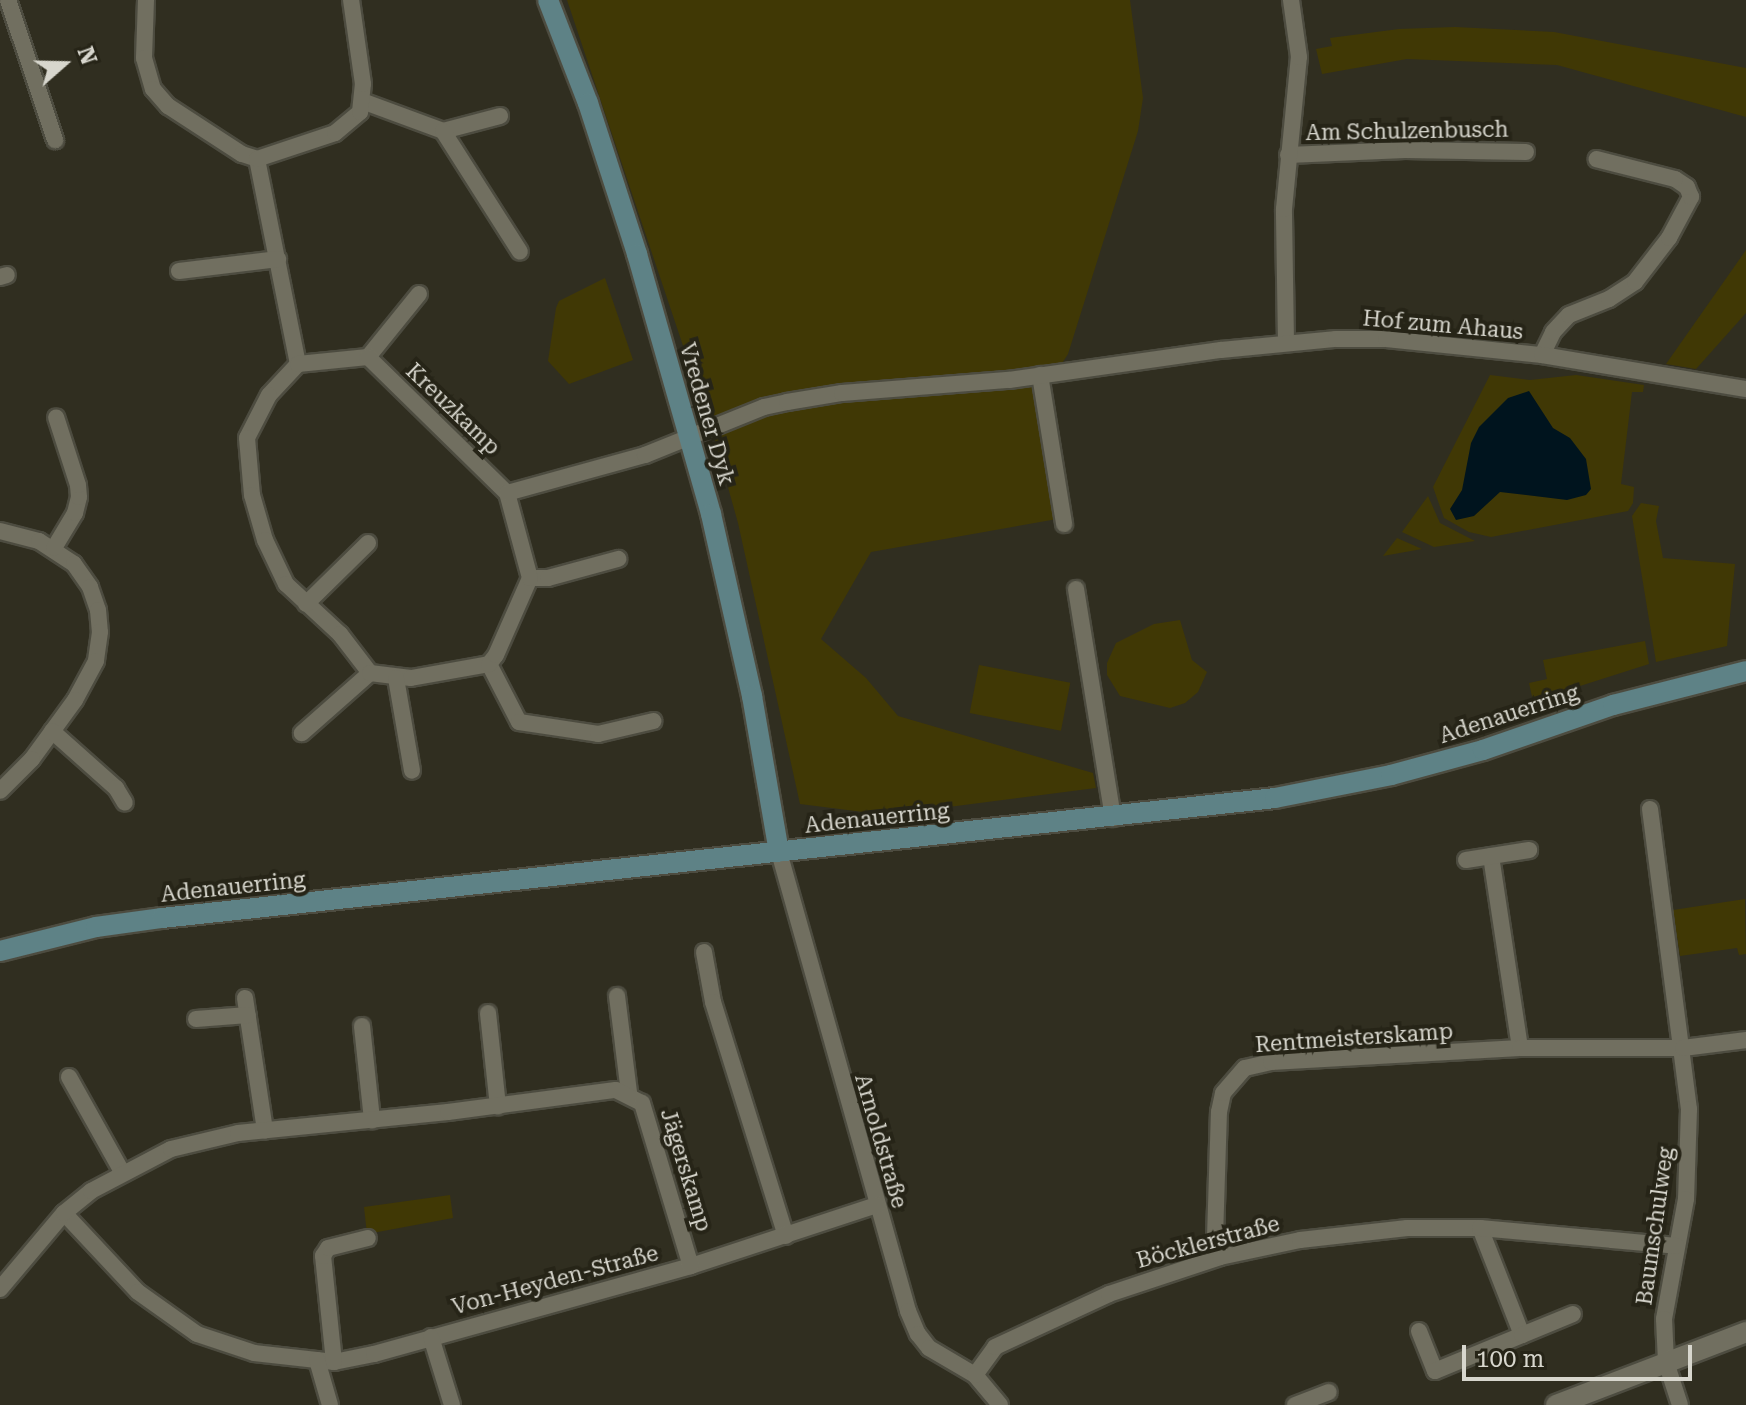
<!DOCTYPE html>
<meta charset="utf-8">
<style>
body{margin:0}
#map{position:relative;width:1746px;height:1405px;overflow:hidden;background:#302e20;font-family:"Roboto Serif",serif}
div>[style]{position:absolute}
.green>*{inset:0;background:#403805;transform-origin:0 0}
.water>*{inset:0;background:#00141e}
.roads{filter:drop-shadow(2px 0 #4d4c40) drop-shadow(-2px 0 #4d4c40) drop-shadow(0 2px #4d4c40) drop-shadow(0 -2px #4d4c40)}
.minor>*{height:16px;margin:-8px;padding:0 8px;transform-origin:8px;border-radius:8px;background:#716f60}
.tertiary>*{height:20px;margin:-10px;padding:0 10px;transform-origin:10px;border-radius:10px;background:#716f60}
.secondary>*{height:20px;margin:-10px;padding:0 10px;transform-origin:10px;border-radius:10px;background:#5e8286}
span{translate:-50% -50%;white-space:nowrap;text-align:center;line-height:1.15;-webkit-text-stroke:8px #262417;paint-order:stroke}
.street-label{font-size:22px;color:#d7d6cd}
.north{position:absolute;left:24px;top:24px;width:80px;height:80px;-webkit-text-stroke:6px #262417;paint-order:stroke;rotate:70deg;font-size:22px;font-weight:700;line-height:32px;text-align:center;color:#d7d6cd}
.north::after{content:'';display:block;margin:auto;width:28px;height:36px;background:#d7d6cd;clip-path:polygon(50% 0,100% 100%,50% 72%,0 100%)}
.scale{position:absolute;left:1462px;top:1345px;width:230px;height:36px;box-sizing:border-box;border:4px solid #d7d6cd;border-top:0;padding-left:10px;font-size:24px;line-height:28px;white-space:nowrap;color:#d7d6cd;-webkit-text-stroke:6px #262417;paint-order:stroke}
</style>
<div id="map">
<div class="green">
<div style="clip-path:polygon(567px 0,1130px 0,1143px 98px,1138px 131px,1068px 354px,1046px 388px,1057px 519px,871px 552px,821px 639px,866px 678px,898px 716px,1093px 773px,1096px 788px,887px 815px,800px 804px,738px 523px,715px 441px)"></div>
<div style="clip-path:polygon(1455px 27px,1554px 32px,1746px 68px,1746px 117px,1557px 65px,1407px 59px,1322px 74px,1316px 49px,1332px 46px,1330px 38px,1399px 29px)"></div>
<div style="clip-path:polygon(1746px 250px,1746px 313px,1696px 369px,1666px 364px)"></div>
<div style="clip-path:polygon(605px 278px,633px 360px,569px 384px,548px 361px,556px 308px,559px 301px)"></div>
<div style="clip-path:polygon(1490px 375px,1530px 380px,1576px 375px,1644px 385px,1643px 392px,1632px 392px,1621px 484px,1634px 487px,1633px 503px,1628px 511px,1491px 537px,1469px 532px,1444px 518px,1433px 487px)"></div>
<div style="clip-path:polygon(1428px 496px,1440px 523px,1475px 541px,1434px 547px,1402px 532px)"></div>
<div style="clip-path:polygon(1641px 503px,1659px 506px,1656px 521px,1663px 558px,1735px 564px,1727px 646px,1656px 662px,1632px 516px)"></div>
<div style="clip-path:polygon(1397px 538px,1422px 549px,1383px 556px)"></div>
<div style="clip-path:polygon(1180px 620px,1192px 660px,1207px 672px,1198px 692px,1185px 703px,1170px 708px,1120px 696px,1107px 675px,1107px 663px,1116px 643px,1154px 624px)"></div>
<div style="clip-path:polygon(1645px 641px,1649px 664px,1533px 701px,1529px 683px,1547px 679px,1543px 660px)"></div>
<div style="left:979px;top:665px;width:93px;height:49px;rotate:11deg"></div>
<div style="clip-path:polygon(1745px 899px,1746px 954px,1739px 955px,1737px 948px,1680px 956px,1673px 910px)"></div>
<div style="clip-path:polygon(450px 1195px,453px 1218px,367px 1234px,364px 1207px)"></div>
</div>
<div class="water">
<div style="clip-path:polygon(1529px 391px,1553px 428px,1570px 438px,1586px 459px,1591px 489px,1586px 495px,1567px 500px,1500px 492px,1474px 516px,1456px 520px,1450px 509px,1462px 490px,1471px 443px,1479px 427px,1508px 398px)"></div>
</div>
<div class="roads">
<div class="minor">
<div style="left:8px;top:0;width:148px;rotate:71.4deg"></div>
<div style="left:146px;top:0;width:58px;rotate:92deg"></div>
<div style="left:144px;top:58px;width:32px;rotate:74deg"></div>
<div style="left:153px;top:89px;width:23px;rotate:49deg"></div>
<div style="left:168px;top:106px;width:88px;rotate:33deg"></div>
<div style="left:242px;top:154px;width:16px;rotate:18deg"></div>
<div style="left:257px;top:159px;width:209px;rotate:78.7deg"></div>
<div style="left:298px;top:364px;width:42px;rotate:133.1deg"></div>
<div style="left:269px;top:395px;width:48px;rotate:117.1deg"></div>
<div style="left:247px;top:438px;width:57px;rotate:85deg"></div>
<div style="left:252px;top:495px;width:47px;rotate:73.9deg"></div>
<div style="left:265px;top:540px;width:49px;rotate:64.5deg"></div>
<div style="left:286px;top:584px;width:74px;rotate:42.8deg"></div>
<div style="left:340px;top:634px;width:49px;rotate:52.4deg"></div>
<div style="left:370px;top:673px;width:91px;rotate:138.6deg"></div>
<div style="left:362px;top:101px;width:86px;rotate:20.3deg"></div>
<div style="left:443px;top:131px;width:59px;rotate:-14.7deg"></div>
<div style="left:443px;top:131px;width:143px;rotate:57.5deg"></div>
<div style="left:1288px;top:155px;width:117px;rotate:-2.4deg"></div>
<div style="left:1405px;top:150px;width:121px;rotate:0.9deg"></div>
<div style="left:257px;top:159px;width:82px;rotate:-18.4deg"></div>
<div style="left:335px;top:133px;width:33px;rotate:-40deg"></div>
<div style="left:360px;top:112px;width:28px;rotate:-84deg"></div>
<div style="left:363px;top:84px;width:85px;rotate:-98.1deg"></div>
<div style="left:179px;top:271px;width:100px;rotate:-6.9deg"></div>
<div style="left:0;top:277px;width:7px;rotate:-16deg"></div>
<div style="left:1286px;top:342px;width:133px;rotate:-90.9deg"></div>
<div style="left:1284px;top:209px;width:153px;rotate:-84.4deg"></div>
<div style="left:1299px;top:57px;width:58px;rotate:-98deg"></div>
<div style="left:1542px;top:355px;width:25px;rotate:-64deg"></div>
<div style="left:1553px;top:332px;width:23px;rotate:-47deg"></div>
<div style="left:1569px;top:315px;width:43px;rotate:-21.8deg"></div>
<div style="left:1609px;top:299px;width:31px;rotate:-33deg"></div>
<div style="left:1635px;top:282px;width:56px;rotate:-52.3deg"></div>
<div style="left:1669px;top:238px;width:47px;rotate:-61.8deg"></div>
<div style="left:1691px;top:197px;width:11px;rotate:-112deg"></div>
<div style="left:1687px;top:187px;width:14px;rotate:-146deg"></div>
<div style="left:1675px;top:179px;width:81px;rotate:-165.8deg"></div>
<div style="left:368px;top:357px;width:81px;rotate:-51deg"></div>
<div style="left:298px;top:364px;width:70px;rotate:-5.7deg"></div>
<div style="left:368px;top:357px;width:194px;rotate:44.4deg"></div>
<div style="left:1040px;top:375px;width:151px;rotate:80.8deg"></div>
<div style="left:0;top:531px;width:40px;rotate:14.4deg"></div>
<div style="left:39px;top:541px;width:42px;rotate:33.3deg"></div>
<div style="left:74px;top:564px;width:28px;rotate:55deg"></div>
<div style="left:90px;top:587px;width:24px;rotate:71deg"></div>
<div style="left:98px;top:610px;width:22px;rotate:85deg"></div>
<div style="left:100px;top:632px;width:29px;rotate:98deg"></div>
<div style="left:96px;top:661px;width:44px;rotate:118.3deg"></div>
<div style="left:75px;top:700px;width:73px;rotate:126.1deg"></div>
<div style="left:32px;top:759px;width:45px;rotate:135deg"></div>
<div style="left:54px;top:548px;width:41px;rotate:-59deg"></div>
<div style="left:75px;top:513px;width:16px;rotate:-76deg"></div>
<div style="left:79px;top:497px;width:12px;rotate:-95deg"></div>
<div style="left:78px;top:485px;width:71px;rotate:-107.9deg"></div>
<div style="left:530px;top:578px;width:18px"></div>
<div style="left:548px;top:578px;width:73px;rotate:-15.2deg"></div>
<div style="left:1076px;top:589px;width:232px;rotate:80.8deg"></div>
<div style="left:306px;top:604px;width:87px;rotate:-44.5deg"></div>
<div style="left:489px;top:664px;width:65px;rotate:62.7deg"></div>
<div style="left:519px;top:722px;width:80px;rotate:8.6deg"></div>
<div style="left:598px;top:734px;width:57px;rotate:-13.1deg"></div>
<div style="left:370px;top:673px;width:41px;rotate:7deg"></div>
<div style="left:411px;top:678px;width:79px;rotate:-10.2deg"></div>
<div style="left:489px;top:664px;width:11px;rotate:-52deg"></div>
<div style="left:496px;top:655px;width:84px;rotate:-66.2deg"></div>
<div style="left:530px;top:578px;width:88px;rotate:-105.1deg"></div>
<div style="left:507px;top:493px;width:143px;rotate:-15.4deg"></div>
<div style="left:645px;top:455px;width:128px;rotate:-22deg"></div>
<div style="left:764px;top:407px;width:24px;rotate:-12deg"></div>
<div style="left:787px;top:402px;width:56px;rotate:-9.3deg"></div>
<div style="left:842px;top:393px;width:168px;rotate:-4.5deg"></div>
<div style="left:1009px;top:380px;width:214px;rotate:-8.1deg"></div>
<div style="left:1221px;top:350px;width:116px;rotate:-5.5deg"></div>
<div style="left:1336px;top:339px;width:50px"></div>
<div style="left:1386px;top:339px;width:157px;rotate:5.9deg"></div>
<div style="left:1542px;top:355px;width:207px;rotate:9.5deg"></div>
<div style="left:396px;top:678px;width:94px;rotate:80.2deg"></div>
<div style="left:52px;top:731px;width:86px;rotate:41.7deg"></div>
<div style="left:116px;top:788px;width:17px;rotate:59deg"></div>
<div style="left:1650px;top:809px;width:303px;rotate:82.6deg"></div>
<div style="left:1689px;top:1109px;width:90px;rotate:91.9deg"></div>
<div style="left:1686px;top:1199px;width:122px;rotate:100.4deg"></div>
<div style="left:1664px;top:1319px;width:43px;rotate:87.3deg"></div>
<div style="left:1666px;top:1362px;width:45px;rotate:72deg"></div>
<div style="left:779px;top:852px;width:477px;rotate:74.3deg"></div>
<div style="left:908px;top:1311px;width:25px;rotate:67deg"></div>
<div style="left:918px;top:1334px;width:18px;rotate:52deg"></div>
<div style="left:929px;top:1348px;width:53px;rotate:30.4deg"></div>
<div style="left:975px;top:1375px;width:39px;rotate:50deg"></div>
<div style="left:1491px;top:856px;width:194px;rotate:81.4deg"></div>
<div style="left:1466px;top:860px;width:64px;rotate:-9deg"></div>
<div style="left:704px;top:952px;width:51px;rotate:79.8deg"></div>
<div style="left:713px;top:1002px;width:245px;rotate:72.7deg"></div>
<div style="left:617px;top:996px;width:98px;rotate:82.9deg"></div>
<div style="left:245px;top:998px;width:134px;rotate:81.4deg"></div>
<div style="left:488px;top:1013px;width:94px;rotate:83.9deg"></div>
<div style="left:196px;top:1019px;width:52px;rotate:-4.4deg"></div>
<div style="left:362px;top:1026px;width:95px;rotate:83.9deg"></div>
<div style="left:69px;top:1077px;width:109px;rotate:60.8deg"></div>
<div style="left:64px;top:1213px;width:108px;rotate:46.9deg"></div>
<div style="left:138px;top:1292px;width:72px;rotate:35.4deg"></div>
<div style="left:197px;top:1334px;width:60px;rotate:18.4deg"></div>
<div style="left:254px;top:1353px;width:81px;rotate:6.4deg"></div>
<div style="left:334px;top:1362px;width:41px;rotate:-11.3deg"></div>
<div style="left:374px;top:1354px;width:329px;rotate:-15.5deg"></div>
<div style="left:691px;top:1266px;width:195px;rotate:-18.2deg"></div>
<div style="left:1220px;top:1257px;width:20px;rotate:-105deg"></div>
<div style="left:1215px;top:1238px;width:126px;rotate:-88.2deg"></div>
<div style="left:1219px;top:1112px;width:19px;rotate:-78deg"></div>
<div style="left:1223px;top:1093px;width:33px;rotate:-49deg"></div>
<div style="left:1245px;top:1068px;width:27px;rotate:-13deg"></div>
<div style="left:1271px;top:1062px;width:249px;rotate:-3.2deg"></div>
<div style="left:1520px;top:1048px;width:163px"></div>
<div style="left:1683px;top:1048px;width:64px;rotate:-7.2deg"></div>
<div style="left:0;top:1289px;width:99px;rotate:-49.9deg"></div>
<div style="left:64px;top:1213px;width:35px;rotate:-39deg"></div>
<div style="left:91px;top:1191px;width:90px;rotate:-27.7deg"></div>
<div style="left:171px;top:1149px;width:69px;rotate:-13.4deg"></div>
<div style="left:238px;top:1133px;width:211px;rotate:-5.7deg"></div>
<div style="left:448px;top:1112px;width:169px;rotate:-7.5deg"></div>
<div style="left:616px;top:1090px;width:29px;rotate:27deg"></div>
<div style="left:642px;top:1103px;width:170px;rotate:73.3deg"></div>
<div style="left:1419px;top:1331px;width:43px;rotate:68.2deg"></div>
<div style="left:1435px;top:1371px;width:94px;rotate:-22.5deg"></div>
<div style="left:1522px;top:1335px;width:115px;rotate:-111.4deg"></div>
<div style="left:1522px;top:1335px;width:55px;rotate:-22.4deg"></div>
<div style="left:431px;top:1337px;width:71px;rotate:72.8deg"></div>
<div style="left:317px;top:1360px;width:47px;rotate:73.9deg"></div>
<div style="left:334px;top:1362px;width:107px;rotate:-95.9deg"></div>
<div style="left:323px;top:1256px;width:9px;rotate:-58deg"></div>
<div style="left:328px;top:1248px;width:41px;rotate:-14deg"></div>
<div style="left:975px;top:1375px;width:34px;rotate:-54deg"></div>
<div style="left:995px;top:1347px;width:126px;rotate:-24.9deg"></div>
<div style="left:1109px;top:1294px;width:117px;rotate:-18.4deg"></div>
<div style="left:1220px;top:1257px;width:82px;rotate:-12deg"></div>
<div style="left:1300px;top:1240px;width:108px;rotate:-6.4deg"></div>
<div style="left:1407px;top:1228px;width:73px"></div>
<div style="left:1480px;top:1228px;width:197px;rotate:5.2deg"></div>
<div style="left:1295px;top:1405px;width:36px;rotate:-21deg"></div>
</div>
<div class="tertiary">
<div style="left:1556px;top:1405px;width:204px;rotate:-21deg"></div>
</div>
<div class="secondary">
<div style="left:548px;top:0;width:110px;rotate:68.8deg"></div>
<div style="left:588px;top:103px;width:159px;rotate:72deg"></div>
<div style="left:637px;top:254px;width:270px;rotate:74.1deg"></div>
<div style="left:711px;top:514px;width:187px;rotate:77.3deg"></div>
<div style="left:752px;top:696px;width:158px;rotate:80.2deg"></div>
<div style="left:0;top:951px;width:99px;rotate:-14deg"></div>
<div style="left:96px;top:927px;width:67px;rotate:-7.8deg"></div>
<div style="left:162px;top:918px;width:1119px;rotate:-6.15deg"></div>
<div style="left:1275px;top:798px;width:118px;rotate:-11.2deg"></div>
<div style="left:1391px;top:775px;width:95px;rotate:-15.2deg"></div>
<div style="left:1483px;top:750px;width:138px;rotate:-19.1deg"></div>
<div style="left:1613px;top:705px;width:137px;rotate:-14.3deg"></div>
</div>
</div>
<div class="street-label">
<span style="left:1407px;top:131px;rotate:-1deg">Am Schulzenbusch</span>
<span style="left:1443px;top:325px;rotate:5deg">Hof zum Ahaus</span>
<span style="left:453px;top:409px;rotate:44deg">Kreuzkamp</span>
<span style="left:707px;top:414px;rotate:74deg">Vredener Dyk</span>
<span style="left:1509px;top:714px;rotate:-18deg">Adenauerring</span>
<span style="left:877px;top:818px;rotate:-6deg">Adenauerring</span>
<span style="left:233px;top:887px;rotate:-6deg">Adenauerring</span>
<span style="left:1354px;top:1038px;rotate:-4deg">Rentmeisterskamp</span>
<span style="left:881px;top:1141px;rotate:74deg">Arnoldstraße</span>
<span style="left:686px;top:1170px;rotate:73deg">Jägerskamp</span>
<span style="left:1655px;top:1226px;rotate:-82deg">Baumschulweg</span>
<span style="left:1208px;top:1242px;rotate:-15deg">Böcklerstraße</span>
<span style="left:555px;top:1280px;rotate:-15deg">Von-Heyden-Straße</span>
</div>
<div class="north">N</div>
<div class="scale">100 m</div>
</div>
